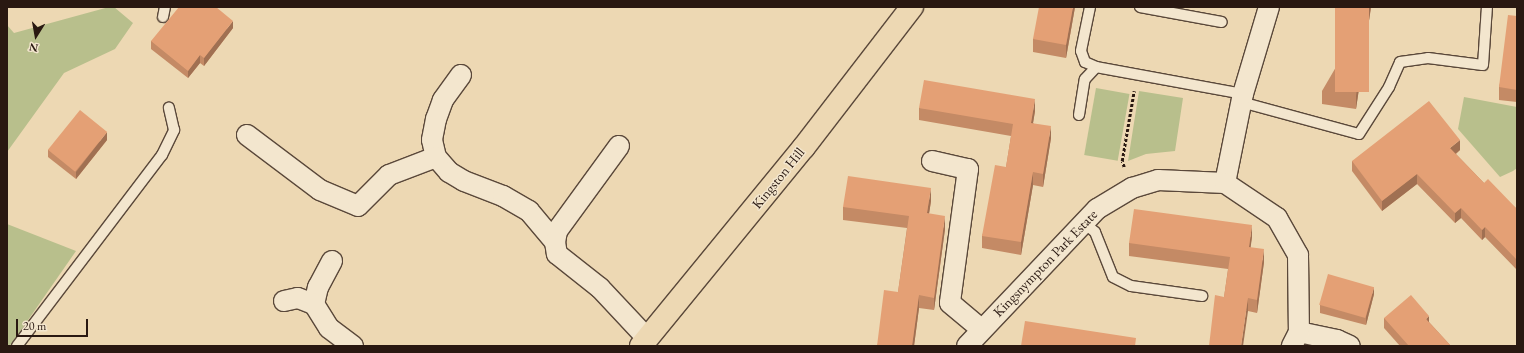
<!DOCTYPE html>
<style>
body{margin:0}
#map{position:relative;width:1524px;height:353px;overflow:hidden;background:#edd8b3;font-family:"EB Garamond",serif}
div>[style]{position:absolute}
.green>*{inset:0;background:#b8bf8c;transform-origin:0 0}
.path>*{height:2.5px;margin-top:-1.25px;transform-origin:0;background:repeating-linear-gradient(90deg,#291811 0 3px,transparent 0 5px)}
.roads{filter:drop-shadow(1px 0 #5a483a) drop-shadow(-1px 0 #5a483a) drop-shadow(0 1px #5a483a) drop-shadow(0 -1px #5a483a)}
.lane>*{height:10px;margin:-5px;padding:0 5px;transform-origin:5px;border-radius:5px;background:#f3e6ce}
.street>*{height:20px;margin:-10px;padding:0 10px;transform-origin:10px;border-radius:10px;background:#f3e6ce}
.primary>*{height:22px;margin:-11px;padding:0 11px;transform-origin:11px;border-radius:11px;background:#edd8b3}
.wall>*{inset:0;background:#c48a65}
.shaded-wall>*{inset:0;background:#a07052}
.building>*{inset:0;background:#e4a075;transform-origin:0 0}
span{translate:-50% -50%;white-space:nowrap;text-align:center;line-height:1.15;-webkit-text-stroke:3px #f3e6ce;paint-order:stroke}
.street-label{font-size:14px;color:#291811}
.frame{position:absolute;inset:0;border:8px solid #291811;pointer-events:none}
.north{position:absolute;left:16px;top:16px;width:40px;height:40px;-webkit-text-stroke:3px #f3e6ce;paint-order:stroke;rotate:191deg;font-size:11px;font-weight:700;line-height:16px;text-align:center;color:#291811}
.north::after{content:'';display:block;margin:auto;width:14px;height:18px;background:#291811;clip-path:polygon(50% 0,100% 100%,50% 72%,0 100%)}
.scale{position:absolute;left:16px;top:319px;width:72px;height:18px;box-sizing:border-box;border:2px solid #291811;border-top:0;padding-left:5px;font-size:12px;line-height:14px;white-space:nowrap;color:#291811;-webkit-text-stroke:3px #f3e6ce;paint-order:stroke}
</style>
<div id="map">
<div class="green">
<div style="clip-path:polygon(109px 7px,114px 7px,133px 23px,115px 49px,64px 73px,7px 152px,7px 25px,14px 33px)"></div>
<div style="left:1096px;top:88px;width:34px;height:68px;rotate:10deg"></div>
<div style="clip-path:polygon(1139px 91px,1183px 98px,1175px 151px,1146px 154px,1128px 161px)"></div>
<div style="clip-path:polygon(1464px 97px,1517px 107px,1517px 168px,1513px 171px,1500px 177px,1458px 129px)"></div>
<div style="clip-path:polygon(7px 224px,76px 251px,10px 346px,7px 346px)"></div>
</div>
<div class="path">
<div style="left:1124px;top:167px;width:6px;rotate:-108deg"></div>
<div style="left:1122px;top:161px;width:71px;rotate:-80.3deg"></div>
</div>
<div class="roads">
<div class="lane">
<div style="left:1090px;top:7px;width:45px;rotate:101.6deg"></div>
<div style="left:1081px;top:51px;width:12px;rotate:70deg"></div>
<div style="left:1085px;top:62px;width:12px;rotate:24deg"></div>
<div style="left:1096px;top:67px;width:149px;rotate:10.4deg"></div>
<div style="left:1140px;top:7px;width:83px;rotate:10.4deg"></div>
<div style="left:163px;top:17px;width:10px;rotate:-79deg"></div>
<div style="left:1241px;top:102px;width:122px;rotate:15.2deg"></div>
<div style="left:1359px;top:134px;width:56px;rotate:-57.4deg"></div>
<div style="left:1389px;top:87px;width:27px;rotate:-66deg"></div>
<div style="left:1400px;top:62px;width:28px;rotate:-8deg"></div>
<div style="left:1428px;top:58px;width:55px;rotate:7.3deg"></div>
<div style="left:1483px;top:65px;width:58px;rotate:-86.1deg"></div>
<div style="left:1079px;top:115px;width:36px;rotate:-81deg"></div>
<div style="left:1085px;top:79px;width:16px;rotate:-47deg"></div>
<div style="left:1084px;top:223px;width:14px;rotate:39deg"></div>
<div style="left:1095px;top:232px;width:48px;rotate:68.2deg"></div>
<div style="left:1113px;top:277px;width:20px;rotate:27deg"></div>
<div style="left:1131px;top:286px;width:72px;rotate:8deg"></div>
<div style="left:17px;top:346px;width:240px;rotate:-52.8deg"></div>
<div style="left:162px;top:155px;width:28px;rotate:-64deg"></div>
<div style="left:174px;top:130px;width:23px;rotate:-103deg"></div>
</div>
<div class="street">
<div style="left:461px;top:75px;width:31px;rotate:126deg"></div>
<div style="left:443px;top:100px;width:20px;rotate:110deg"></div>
<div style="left:436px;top:119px;width:21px;rotate:101deg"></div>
<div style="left:432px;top:140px;width:17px;rotate:77deg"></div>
<div style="left:436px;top:157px;width:20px;rotate:49deg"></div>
<div style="left:449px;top:172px;width:17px;rotate:31deg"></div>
<div style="left:464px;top:181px;width:42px;rotate:21deg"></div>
<div style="left:503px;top:196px;width:30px;rotate:30deg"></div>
<div style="left:529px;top:211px;width:40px;rotate:50deg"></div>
<div style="left:247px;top:135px;width:91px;rotate:37deg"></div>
<div style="left:320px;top:190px;width:41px;rotate:22.8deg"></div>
<div style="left:358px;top:206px;width:44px;rotate:-45deg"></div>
<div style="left:389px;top:175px;width:50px;rotate:-21deg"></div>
<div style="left:619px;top:146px;width:105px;rotate:126.1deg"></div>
<div style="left:557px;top:231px;width:11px;rotate:100deg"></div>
<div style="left:555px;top:242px;width:12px;rotate:81deg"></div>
<div style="left:557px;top:254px;width:55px;rotate:38.3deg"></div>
<div style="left:600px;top:288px;width:69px;rotate:46.8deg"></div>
<div style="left:932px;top:161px;width:37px;rotate:13deg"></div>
<div style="left:968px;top:169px;width:135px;rotate:97.7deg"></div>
<div style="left:950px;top:303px;width:40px;rotate:40deg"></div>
<div style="left:1225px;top:183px;width:91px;rotate:-78.6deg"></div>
<div style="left:1243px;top:94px;width:91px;rotate:-73.4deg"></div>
<div style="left:332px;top:261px;width:30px;rotate:118deg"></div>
<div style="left:318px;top:287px;width:17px;rotate:103deg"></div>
<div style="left:314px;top:304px;width:28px;rotate:58deg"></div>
<div style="left:329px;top:328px;width:30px;rotate:37deg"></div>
<div style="left:284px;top:301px;width:14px;rotate:-12deg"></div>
<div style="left:298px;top:298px;width:17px;rotate:21deg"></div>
<div style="left:1299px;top:332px;width:39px;rotate:12deg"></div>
<div style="left:1337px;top:340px;width:14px;rotate:25deg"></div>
<div style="left:967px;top:346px;width:189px;rotate:-46.5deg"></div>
<div style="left:1097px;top:209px;width:41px;rotate:-31deg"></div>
<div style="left:1132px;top:188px;width:27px;rotate:-17deg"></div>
<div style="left:1158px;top:180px;width:67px;rotate:2.6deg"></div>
<div style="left:1225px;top:183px;width:63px;rotate:33.9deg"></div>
<div style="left:1277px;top:218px;width:43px;rotate:60.4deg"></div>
<div style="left:1298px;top:255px;width:77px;rotate:89.3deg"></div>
<div style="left:1299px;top:332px;width:16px;rotate:117deg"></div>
</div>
<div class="primary">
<div style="left:641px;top:346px;width:257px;rotate:-50.7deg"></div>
<div style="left:804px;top:147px;width:177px;rotate:-52.4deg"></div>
</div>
</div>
<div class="wall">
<div style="clip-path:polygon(1075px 7px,1066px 58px,1033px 52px,1033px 39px)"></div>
<div style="clip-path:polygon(1371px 7px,1356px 109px,1322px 104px,1322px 91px)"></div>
<div style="clip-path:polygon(1517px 16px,1517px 102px,1499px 100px,1499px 87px)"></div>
<div style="clip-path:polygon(233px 28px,204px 66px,200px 63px,188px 78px,151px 49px,151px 41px)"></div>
<div style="clip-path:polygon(919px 108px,1035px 111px,1033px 123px,1051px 138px,1043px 187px,1033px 185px,1021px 255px,982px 248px,982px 236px,1006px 167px,1011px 136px,919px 120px)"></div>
<div style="clip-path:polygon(107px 140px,76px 179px,48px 157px,48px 150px)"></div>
<div style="clip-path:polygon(1460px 150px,1456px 154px,1484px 183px,1517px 209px,1517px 270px,1485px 237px,1482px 240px,1461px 218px,1455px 223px,1417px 184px,1382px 211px,1352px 171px,1352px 161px)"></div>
<div style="clip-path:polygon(931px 201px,929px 214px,945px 229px,934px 310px,919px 308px,914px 346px,877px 346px,898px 292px,907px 228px,843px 220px,843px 207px)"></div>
<div style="clip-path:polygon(1252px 237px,1250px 247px,1264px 262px,1257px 313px,1248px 311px,1224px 297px,1228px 269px,1129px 256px,1129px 243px)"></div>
<div style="clip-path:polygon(1374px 294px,1366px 325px,1320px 313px,1320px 305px)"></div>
<div style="clip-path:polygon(1384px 318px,1429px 322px,1451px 346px,1400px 346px,1384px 328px)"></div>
<div style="clip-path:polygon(1517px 320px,1517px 332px,1516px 331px,1516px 321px)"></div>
</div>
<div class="shaded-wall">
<div style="clip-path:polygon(1073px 7px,1075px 7px,1066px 58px,1066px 45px)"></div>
<div style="clip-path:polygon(1369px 7px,1371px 7px,1356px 109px,1356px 96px)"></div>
<div style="clip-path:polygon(233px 21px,233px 28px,204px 66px,204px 58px)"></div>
<div style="clip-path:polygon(200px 55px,200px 63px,188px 78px,188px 71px)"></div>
<div style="clip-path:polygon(1035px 99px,1035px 111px,1031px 135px,1031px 123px)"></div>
<div style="clip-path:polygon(1051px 126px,1051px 138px,1043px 187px,1043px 174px)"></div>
<div style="clip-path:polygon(107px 132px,107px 140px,76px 179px,76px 172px)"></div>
<div style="clip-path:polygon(1460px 140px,1460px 150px,1450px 158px,1450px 148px)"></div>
<div style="clip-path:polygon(1033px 172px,1033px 185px,1021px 255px,1021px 242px)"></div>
<div style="clip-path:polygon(1417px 174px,1417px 184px,1382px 211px,1382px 201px)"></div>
<div style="clip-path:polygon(931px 188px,931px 201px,927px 226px,927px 213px)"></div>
<div style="clip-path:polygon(1461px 208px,1461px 218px,1455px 223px,1455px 213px)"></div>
<div style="clip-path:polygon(945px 216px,945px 229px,934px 310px,934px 298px)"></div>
<div style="clip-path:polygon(1252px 225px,1252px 237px,1249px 260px,1249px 247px)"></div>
<div style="clip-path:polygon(1485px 227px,1485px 237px,1482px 240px,1482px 230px)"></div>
<div style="clip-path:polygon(1264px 249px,1264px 262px,1257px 313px,1257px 300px)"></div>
<div style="clip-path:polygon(1374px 287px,1374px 294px,1366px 325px,1366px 317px)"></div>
<div style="clip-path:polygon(919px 295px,919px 308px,914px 346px,912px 346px)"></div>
<div style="clip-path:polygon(1248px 298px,1248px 311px,1243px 346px,1241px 346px)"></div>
<div style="clip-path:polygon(1429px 316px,1429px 326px,1426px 319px)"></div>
</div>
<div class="building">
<div style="clip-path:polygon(179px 7px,216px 7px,233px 21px,204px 58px,200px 55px,188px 71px,151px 41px)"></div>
<div style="clip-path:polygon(1039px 7px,1073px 7px,1066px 45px,1033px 39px)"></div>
<div style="left:1335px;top:7px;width:34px;height:85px"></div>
<div style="clip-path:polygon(1508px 15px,1517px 16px,1517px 90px,1499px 87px)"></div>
<div style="clip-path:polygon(924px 80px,1035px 99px,1031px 123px,1051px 126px,1043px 174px,1033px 172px,1021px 242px,982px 236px,995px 165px,1006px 167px,1013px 124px,919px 108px)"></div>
<div style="clip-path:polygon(1429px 101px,1460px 140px,1450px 148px,1484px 183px,1488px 179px,1517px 209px,1517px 260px,1485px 227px,1482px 230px,1461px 208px,1455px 213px,1417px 174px,1382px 201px,1352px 161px)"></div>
<div style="left:80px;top:110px;width:35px;height:51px;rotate:39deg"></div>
<div style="clip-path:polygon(848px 176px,931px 188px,927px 213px,945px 216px,934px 298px,919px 295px,912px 346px,877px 346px,884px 290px,898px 292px,909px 216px,843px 207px)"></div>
<div style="clip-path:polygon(1134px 209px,1252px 225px,1249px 247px,1264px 249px,1257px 300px,1248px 298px,1241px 346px,1209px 346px,1215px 295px,1224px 297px,1230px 257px,1129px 243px)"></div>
<div style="left:1328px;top:274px;width:48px;height:32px;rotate:16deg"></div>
<div style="clip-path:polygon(1411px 295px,1429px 316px,1426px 319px,1451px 346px,1409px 346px,1384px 318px)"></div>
<div style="clip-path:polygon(1025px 321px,1136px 338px,1135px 346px,1021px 346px)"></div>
</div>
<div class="street-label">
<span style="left:778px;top:178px;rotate:-51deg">Kingston Hill</span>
<span style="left:1045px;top:263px;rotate:-46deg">Kingsnympton Park Estate</span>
</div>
<div class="frame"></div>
<div class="north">N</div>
<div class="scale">20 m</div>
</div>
